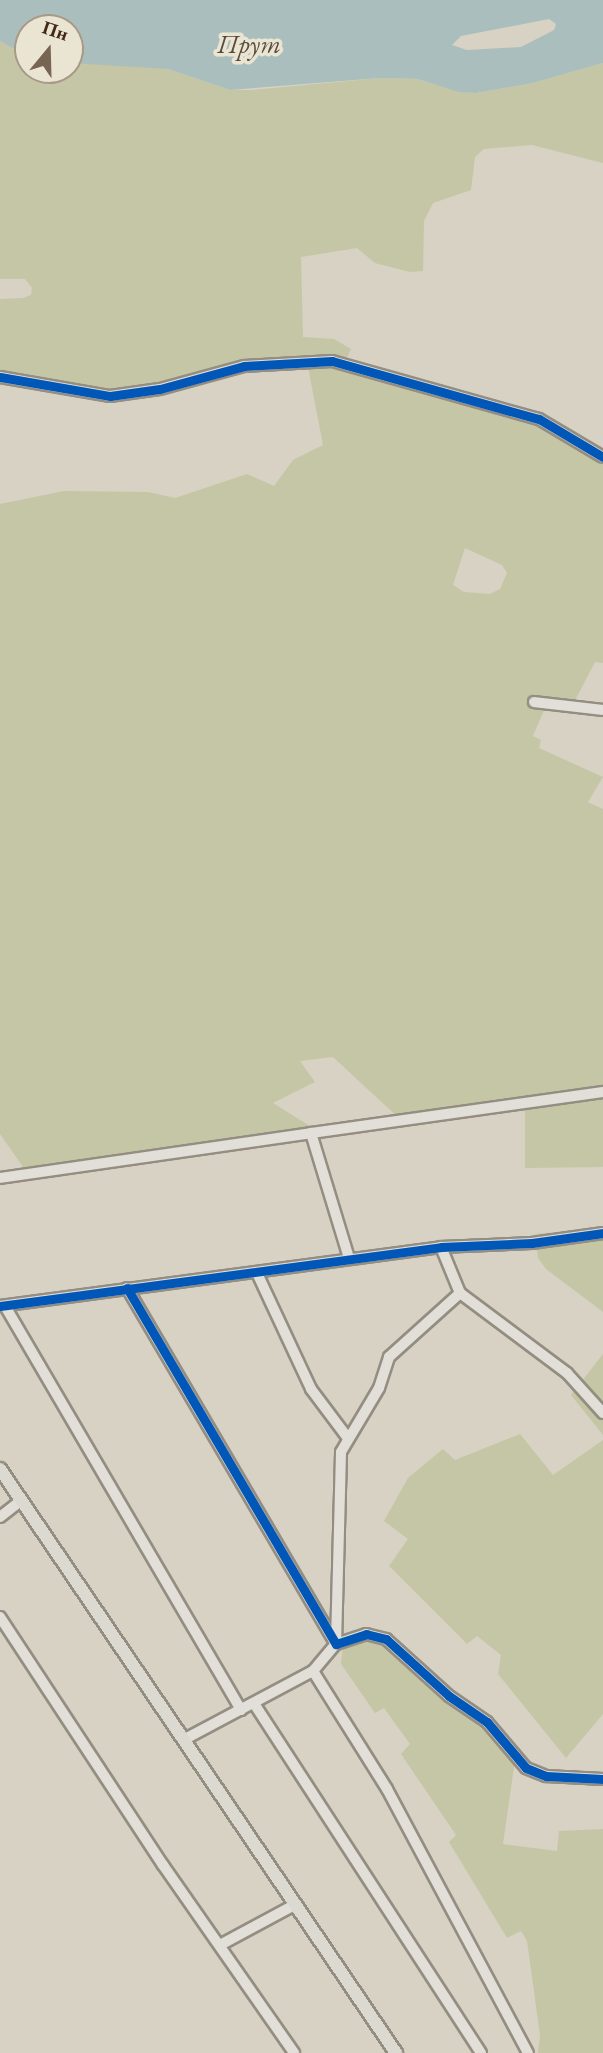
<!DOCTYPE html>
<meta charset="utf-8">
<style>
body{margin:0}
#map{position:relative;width:603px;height:2053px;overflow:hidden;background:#d7d2c3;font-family:"EB Garamond",serif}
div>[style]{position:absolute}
.green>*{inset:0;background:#c5c6a5}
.water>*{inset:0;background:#aabfbd}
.roads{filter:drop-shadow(2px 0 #948d82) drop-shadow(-2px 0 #948d82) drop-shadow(0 2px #948d82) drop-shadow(0 -2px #948d82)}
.minor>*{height:10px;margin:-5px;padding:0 5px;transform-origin:5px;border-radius:5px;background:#e1dfd7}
.major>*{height:12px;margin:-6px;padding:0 6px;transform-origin:6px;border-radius:6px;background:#dcd9d0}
.cycleway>*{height:9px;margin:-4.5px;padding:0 4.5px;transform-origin:4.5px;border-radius:4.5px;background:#0057b8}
span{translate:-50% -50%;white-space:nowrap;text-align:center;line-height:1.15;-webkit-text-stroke:7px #eae5d3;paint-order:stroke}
.water-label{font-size:26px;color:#594c3f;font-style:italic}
.north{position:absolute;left:14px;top:14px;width:70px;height:70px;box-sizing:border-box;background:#eae5d3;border:2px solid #a89987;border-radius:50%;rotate:19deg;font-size:19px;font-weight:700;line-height:28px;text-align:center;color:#442816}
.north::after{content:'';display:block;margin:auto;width:24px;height:32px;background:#776453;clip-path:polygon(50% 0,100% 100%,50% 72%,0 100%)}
</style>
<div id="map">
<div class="green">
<div style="clip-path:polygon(evenodd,0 41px,28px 55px,28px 70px,70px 70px,70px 63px,121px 63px,168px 69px,230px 90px,250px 90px,380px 78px,418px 79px,458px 92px,476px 93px,533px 83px,603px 63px,603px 163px,532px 145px,484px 149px,475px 157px,471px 190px,433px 203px,424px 221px,423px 271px,410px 272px,375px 263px,357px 248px,301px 257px,303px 337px,334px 339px,351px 349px,343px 366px,531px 423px,603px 465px,603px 663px,595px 662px,570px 710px,545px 708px,533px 736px,541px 740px,539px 748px,603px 777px,588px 802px,603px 809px,603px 1167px,525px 1168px,525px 1107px,402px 1121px,333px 1057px,300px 1061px,315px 1082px,273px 1103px,321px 1133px,30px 1177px,0 1134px,0 504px,64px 491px,148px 492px,175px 498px,247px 474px,274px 486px,293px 460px,323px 445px,308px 367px,246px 371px,115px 398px,0 379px,0 299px,23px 298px,31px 295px,32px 288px,25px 279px,0 279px,0 41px,465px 548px,502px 565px,507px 573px,500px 589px,490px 594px,464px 592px,453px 585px,465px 548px)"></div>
<div style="clip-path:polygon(603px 1228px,603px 1312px,546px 1269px,538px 1258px,535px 1234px)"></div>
<div style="clip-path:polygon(603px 1354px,603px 1435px,571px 1395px)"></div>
<div style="clip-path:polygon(520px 1434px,553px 1475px,603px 1440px,603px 1714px,566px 1758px,498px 1674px,501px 1655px,477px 1636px,467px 1644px,389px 1566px,408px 1539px,384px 1521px,408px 1478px,443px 1449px,455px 1460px)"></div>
<div style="clip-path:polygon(359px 1630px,379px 1633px,491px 1721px,516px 1753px,503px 1844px,557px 1851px,559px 1831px,603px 1829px,603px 2053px,538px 2053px,540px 2035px,527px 1941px,521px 1931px,507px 1938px,449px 1842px,456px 1835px,401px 1754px,410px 1744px,384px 1708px,375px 1713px,341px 1664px,344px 1636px)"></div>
</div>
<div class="water">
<div style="clip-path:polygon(evenodd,0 0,603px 0,603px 63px,533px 83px,476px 93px,458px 92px,418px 79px,380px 78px,230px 90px,168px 69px,70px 63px,70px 28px,28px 28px,28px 55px,22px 53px,0 41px,0 0,549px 19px,556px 24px,554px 30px,521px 47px,467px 50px,452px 45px,461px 36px,549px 19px)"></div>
</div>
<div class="roads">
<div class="minor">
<div style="left:0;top:377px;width:112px;rotate:9.8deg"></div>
<div style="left:110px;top:396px;width:50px;rotate:-8deg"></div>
<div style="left:160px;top:389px;width:87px;rotate:-15.3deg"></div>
<div style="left:244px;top:366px;width:88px;rotate:-3.3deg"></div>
<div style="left:332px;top:361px;width:215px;rotate:15.7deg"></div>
<div style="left:539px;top:419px;width:74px;rotate:30.7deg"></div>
<div style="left:534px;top:702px;width:69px;rotate:6.6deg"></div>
<div style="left:311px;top:1133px;width:295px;rotate:-8deg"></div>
<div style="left:0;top:1178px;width:314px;rotate:-8.2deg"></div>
<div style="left:311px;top:1133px;width:131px;rotate:73.1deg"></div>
<div style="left:257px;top:1273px;width:128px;rotate:65deg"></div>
<div style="left:311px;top:1389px;width:60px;rotate:53.1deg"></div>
<div style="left:127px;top:1288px;width:413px;rotate:59.6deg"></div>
<div style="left:336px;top:1644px;width:32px;rotate:-18deg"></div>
<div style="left:366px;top:1634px;width:21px;rotate:14deg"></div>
<div style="left:386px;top:1639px;width:85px;rotate:42.1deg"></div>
<div style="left:449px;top:1696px;width:46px;rotate:34.4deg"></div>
<div style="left:487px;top:1722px;width:60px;rotate:49.7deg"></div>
<div style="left:526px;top:1768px;width:22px;rotate:22deg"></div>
<div style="left:546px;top:1776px;width:57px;rotate:3deg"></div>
<div style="left:460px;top:1293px;width:134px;rotate:36.8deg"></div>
<div style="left:567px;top:1373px;width:54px;rotate:48deg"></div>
<div style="left:0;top:1306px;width:445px;rotate:-7.6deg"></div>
<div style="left:441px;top:1247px;width:91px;rotate:-2.5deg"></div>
<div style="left:532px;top:1243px;width:72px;rotate:-8deg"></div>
<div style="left:5px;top:1306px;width:468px;rotate:59.7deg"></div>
<div style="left:0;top:1517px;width:28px;rotate:-38deg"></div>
<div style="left:0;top:1617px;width:297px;rotate:56.7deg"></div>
<div style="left:163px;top:1865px;width:229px;rotate:55.1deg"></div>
<div style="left:313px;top:1671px;width:139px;rotate:57.9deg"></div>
<div style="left:387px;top:1789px;width:299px;rotate:61.9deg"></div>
<div style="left:255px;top:1705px;width:415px;rotate:57deg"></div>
<div style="left:185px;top:1739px;width:145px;rotate:-28deg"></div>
<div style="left:313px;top:1671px;width:35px;rotate:-50deg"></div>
<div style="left:336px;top:1644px;width:192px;rotate:-88.5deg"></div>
<div style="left:341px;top:1452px;width:74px;rotate:-59.3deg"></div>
<div style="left:379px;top:1388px;width:33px;rotate:-72deg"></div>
<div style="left:389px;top:1357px;width:96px;rotate:-42deg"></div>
<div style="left:460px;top:1293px;width:50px;rotate:-112.4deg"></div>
<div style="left:220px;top:1945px;width:86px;rotate:-28.3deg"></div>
</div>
<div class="major">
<div style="left:0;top:1469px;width:706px;rotate:55.86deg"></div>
</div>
</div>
<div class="cycleway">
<div style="left:0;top:377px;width:112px;rotate:9.8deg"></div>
<div style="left:110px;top:396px;width:50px;rotate:-8deg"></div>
<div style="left:160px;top:389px;width:87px;rotate:-15.3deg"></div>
<div style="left:244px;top:366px;width:88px;rotate:-3.3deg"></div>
<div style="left:332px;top:361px;width:215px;rotate:15.7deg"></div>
<div style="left:539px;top:419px;width:74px;rotate:30.7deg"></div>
<div style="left:127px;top:1288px;width:413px;rotate:59.6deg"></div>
<div style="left:336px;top:1644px;width:32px;rotate:-18deg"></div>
<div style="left:366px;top:1634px;width:21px;rotate:14deg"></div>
<div style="left:386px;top:1639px;width:85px;rotate:42.1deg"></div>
<div style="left:449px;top:1696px;width:46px;rotate:34.4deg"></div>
<div style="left:487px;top:1722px;width:60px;rotate:49.7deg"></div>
<div style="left:526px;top:1768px;width:22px;rotate:22deg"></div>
<div style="left:546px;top:1776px;width:57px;rotate:3deg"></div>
<div style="left:0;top:1306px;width:445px;rotate:-7.6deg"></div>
<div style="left:441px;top:1247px;width:91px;rotate:-2.5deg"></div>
<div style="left:532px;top:1243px;width:72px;rotate:-8deg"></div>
</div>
<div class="water-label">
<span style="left:249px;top:45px">Прут</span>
</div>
<div class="north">Пн</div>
</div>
